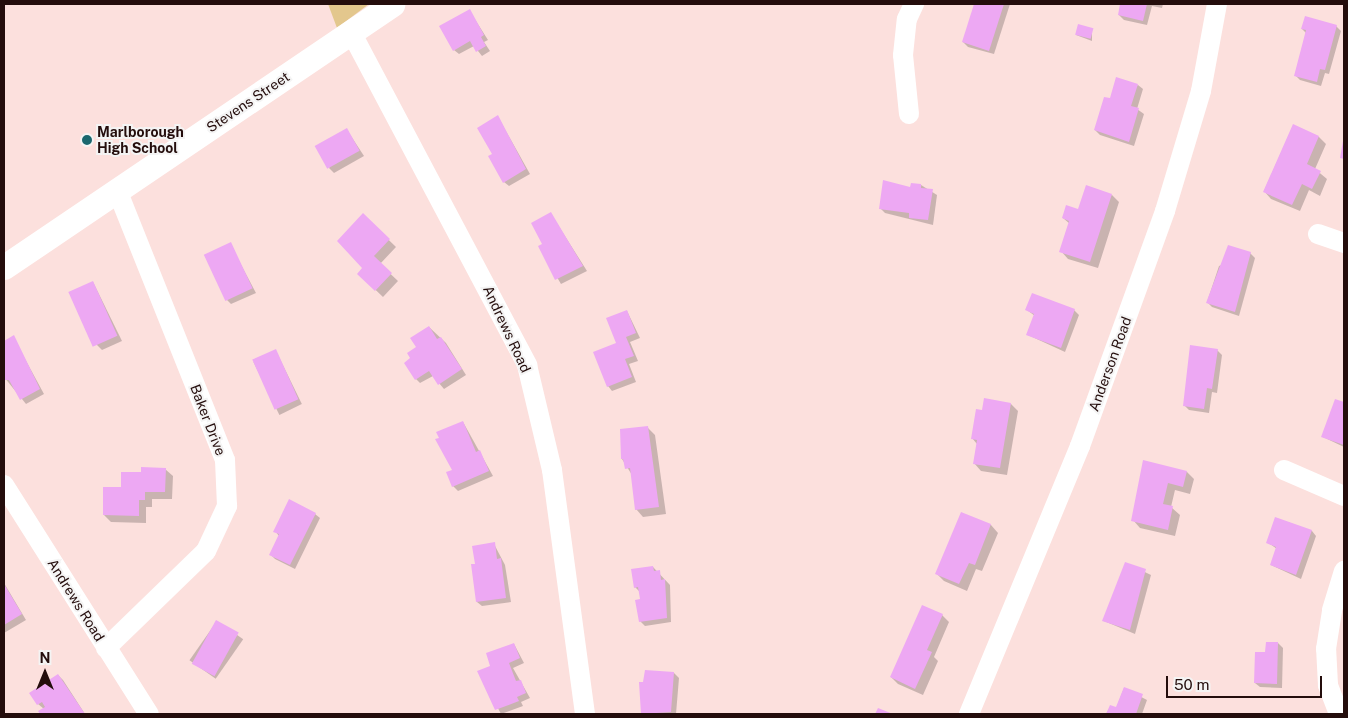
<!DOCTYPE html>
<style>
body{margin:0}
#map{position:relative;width:1348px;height:718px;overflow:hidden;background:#fce0dd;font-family:"Public Sans",sans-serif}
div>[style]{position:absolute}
.green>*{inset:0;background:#e3c78d}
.shadow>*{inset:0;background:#0003;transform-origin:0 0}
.building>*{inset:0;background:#eda8f3;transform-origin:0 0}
.minor>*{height:20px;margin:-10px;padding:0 10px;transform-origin:10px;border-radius:10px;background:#fff}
.tertiary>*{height:25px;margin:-12.5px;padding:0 12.5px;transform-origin:12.5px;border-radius:12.5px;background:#fff}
.dots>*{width:14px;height:14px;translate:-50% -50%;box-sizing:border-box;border:2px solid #f4f4f4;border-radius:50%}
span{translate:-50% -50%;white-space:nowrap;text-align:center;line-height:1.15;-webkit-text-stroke:4px #f4f4f4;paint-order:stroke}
.street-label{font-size:14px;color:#240d0c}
.poi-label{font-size:14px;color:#240d0c;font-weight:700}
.left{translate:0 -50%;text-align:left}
.frame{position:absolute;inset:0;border:5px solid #240d0c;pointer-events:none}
.north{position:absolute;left:20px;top:648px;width:50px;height:50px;-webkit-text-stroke:4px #f4f4f4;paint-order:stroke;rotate:0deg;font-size:14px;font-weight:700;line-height:20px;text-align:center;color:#240d0c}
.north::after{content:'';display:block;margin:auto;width:18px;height:22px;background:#240d0c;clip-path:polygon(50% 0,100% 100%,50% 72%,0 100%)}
.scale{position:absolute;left:1166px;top:676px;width:156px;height:22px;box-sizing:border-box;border:2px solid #240d0c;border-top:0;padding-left:6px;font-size:15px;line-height:18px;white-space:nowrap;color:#240d0c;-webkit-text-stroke:4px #f4f4f4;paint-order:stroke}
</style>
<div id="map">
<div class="green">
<div style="clip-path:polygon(328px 4px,369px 4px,337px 28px)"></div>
</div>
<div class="shadow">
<div style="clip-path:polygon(975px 4px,1010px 4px,994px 54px,968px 47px,963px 42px)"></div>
<div style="clip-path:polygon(1122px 4px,1163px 4px,1162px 8px,1152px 6px,1147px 25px,1124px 20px,1119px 15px)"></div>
<div style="clip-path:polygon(469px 10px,488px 40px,484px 42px,490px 51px,482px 56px,474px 46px,459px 54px,454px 50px)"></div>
<div style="clip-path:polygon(1336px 26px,1341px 31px,1329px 74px,1325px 73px,1321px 86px,1300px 80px,1295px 75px,1306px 33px,1302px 29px)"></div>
<div style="clip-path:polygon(1092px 29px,1092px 41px,1076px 35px)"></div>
<div style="clip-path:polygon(1138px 85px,1143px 89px,1137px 109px,1144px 114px,1134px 146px,1100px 135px,1095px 130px,1110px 100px)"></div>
<div style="clip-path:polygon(498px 117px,530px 174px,509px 186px,504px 182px)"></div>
<div style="clip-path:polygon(1293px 126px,1319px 137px,1326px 144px,1315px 169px,1327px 179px,1320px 196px,1309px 190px,1300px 211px,1271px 199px,1264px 191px)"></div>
<div style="clip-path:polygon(347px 130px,364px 156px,334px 173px,329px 168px)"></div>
<div style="clip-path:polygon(921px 185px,937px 195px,933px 225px,885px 213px,880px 208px)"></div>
<div style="clip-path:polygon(1112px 195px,1119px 202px,1098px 268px,1068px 259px,1061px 251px,1070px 224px,1063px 218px)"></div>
<div style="clip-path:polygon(551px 214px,587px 271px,561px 284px,539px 247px,543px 245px)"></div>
<div style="clip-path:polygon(363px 215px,396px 247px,380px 264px,398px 281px,383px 297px,359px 274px,364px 268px)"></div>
<div style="clip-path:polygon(230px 244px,256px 293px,231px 304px,226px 299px)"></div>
<div style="clip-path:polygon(1250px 253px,1255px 258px,1239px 316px,1212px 307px,1207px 302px,1219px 266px)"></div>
<div style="clip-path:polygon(93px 282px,122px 341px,102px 350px,97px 345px)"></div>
<div style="clip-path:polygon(1027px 310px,1074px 310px,1079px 315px,1065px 352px,1028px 335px,1035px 316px)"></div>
<div style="clip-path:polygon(627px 311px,640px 338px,630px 342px,638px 361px,629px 364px,636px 382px,612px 391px,608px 386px)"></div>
<div style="clip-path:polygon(429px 327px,446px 343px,466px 375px,444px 389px,433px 376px,420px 383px,416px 379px,412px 359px)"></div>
<div style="clip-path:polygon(13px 337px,44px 394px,26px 404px,4px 377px,4px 343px)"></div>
<div style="clip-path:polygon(1217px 350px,1222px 355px,1217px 393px,1212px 392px,1209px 413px,1189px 410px,1184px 405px)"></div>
<div style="left:276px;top:351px;width:59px;height:25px;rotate:64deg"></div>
<div style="clip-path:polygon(1336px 401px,1344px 404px,1344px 447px,1323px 437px)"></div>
<div style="clip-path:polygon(1011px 404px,1018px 411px,1007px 475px,981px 471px,974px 463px,977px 444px,972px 438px,983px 411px)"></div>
<div style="clip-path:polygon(463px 422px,493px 476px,458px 491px,453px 486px,453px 470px)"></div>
<div style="clip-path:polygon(648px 428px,655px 435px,666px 514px,643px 517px,636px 509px,632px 475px,622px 459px)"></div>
<div style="clip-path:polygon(1144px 461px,1187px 472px,1194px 479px,1190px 494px,1175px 490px,1171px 507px,1180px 515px,1175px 536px,1140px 528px,1133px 520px)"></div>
<div style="clip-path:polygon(165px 469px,173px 476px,172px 499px,152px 499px,152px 507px,146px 507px,146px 523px,111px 522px,104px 515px,142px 474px)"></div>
<div style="clip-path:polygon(315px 514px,320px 518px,295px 569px,275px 559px,271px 555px,279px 536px,275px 531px)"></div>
<div style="clip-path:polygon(962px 514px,991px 525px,998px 533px,982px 571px,976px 569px,967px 591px,944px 581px,937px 574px)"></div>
<div style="clip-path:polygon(1276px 518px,1312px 531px,1316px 536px,1301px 579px,1271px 565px,1277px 549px,1267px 542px)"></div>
<div style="clip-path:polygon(494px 544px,505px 565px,511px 602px,482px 606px,477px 602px,476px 565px)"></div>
<div style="clip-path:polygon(1126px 563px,1151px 575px,1135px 634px,1104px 621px)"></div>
<div style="clip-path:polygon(653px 567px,670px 585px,671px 622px,645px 626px,640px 621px,640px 592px,635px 587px)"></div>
<div style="clip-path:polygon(4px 583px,26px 620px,4px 633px)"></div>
<div style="clip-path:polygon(942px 615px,949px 622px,934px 657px,938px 661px,923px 695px,898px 684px,891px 677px)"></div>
<div style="left:217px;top:621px;width:32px;height:48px;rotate:35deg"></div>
<div style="clip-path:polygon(1278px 643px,1283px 648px,1282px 688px,1260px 687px,1255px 683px)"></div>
<div style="clip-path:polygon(514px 644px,524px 663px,513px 668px,530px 698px,521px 702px,523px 706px,501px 714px,479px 672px,492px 667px)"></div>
<div style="clip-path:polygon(674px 673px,679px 678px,676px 714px,642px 714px,641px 683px)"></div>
<div style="clip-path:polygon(58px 675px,63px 680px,85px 714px,42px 714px,40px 712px,44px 709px,38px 704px)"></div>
<div style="clip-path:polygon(1124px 688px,1147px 700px,1142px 714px,1106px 714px,1110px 707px,1116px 709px)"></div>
</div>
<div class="building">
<div style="clip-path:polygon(974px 4px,1004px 4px,989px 51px,962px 42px)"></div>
<div style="clip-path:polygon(1120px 4px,1147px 4px,1143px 21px,1118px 15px)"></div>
<div style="clip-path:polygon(470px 9px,484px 35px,481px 37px,486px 46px,476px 52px,470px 41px,453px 51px,439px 26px)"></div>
<div style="clip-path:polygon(1305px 16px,1337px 25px,1325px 70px,1320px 69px,1317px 82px,1294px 76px,1306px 30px,1301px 29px)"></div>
<div style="left:1078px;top:24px;width:16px;height:11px;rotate:15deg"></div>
<div style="clip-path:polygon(1116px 77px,1138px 84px,1131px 106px,1139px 108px,1129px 142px,1094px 130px,1104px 97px,1110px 98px)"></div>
<div style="clip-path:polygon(498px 115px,526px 169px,503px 183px,488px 156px,492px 154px,477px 128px)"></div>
<div style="clip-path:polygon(1293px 124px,1319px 136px,1307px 164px,1321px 171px,1312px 189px,1302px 184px,1292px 205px,1263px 192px)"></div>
<div style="left:347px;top:128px;width:26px;height:37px;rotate:61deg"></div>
<div style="clip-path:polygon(1343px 141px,1344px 141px,1344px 159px,1340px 158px)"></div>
<div style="clip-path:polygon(883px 180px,910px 187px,911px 183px,921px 184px,921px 188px,933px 189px,928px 220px,909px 218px,909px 213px,879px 209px)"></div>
<div style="clip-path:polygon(1086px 185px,1112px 194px,1090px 262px,1059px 252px,1069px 221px,1062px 218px,1066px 205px,1078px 209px)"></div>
<div style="clip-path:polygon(551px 212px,583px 266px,555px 280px,538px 246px,542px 244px,531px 223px)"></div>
<div style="clip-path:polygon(363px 213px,390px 239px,374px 256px,392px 273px,375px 291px,357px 274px,362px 268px,337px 241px)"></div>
<div style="left:231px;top:242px;width:51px;height:30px;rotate:65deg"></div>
<div style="clip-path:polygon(1228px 245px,1251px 252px,1235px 312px,1206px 303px)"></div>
<div style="left:93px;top:281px;width:60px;height:27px;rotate:66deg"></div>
<div style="clip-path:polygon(1032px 293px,1075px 309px,1061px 348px,1026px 335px,1034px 314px,1025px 310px)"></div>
<div style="clip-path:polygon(627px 310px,636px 333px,626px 337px,634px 356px,625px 359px,632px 377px,607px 387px,593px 352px,616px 343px,606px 318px)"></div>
<div style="clip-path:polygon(429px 326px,437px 339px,441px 337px,462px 369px,438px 385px,429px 371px,415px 380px,404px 363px,410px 358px,407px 353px,416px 347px,410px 338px)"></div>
<div style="clip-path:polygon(14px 335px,40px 389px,20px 400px,9px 380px,4px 380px,4px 341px)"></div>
<div style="clip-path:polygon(1190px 345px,1218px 349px,1212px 389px,1207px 388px,1204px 409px,1183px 406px)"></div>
<div style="left:276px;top:349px;width:55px;height:26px;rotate:66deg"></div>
<div style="clip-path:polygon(984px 398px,1011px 403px,1000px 468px,973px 464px,977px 440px,971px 439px,976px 409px,982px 410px)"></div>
<div style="clip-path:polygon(1335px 399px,1344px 402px,1344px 445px,1321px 437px)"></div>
<div style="clip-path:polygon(463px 421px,476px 452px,480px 450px,489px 471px,452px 487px,446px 472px,452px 470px,435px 439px,439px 438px,436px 432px)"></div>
<div style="clip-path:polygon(648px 426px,659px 507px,635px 510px,630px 468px,625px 469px,623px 459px,621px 459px,620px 429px)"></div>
<div style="clip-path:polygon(1143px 460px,1187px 471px,1183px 487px,1168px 483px,1163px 504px,1173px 506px,1168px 530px,1131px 521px)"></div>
<div style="clip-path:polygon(141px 467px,166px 468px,165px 492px,145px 492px,145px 500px,139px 500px,139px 516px,103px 515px,103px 487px,121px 487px,121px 472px,141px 472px)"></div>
<div style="clip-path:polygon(289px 499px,316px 513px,290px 565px,269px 555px,279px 534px,273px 532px)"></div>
<div style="clip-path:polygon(961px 512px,991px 524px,975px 565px,969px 563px,959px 584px,935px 574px)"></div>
<div style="clip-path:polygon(1275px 517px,1312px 530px,1296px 575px,1270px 565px,1276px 547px,1266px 543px)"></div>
<div style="clip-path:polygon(495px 542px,497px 559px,501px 558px,506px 598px,476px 602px,471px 564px,475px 564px,472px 546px)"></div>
<div style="clip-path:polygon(1125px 562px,1146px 569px,1130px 630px,1102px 621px)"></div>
<div style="clip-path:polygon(653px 566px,654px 571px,660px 570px,661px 580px,665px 579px,667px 618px,639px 622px,635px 600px,640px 599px,638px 587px,634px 588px,631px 569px)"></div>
<div style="clip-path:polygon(4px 584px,22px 614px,4px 625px)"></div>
<div style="clip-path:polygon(922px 605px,943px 614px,927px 650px,932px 652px,915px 689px,890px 677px)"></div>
<div style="left:216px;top:620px;width:26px;height:50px;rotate:29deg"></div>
<div style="clip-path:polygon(1266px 642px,1278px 642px,1277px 684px,1254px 683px,1255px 652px,1265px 652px)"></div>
<div style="clip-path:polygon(514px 643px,520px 658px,509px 663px,516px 681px,521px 680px,526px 693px,517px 697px,519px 701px,495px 710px,477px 671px,490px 666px,486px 653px)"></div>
<div style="clip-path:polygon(645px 670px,674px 672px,671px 712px,641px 714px,639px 682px,643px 682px)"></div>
<div style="clip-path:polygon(58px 674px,85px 714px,40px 714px,38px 711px,45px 707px,42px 702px,37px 705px,29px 693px)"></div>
<div style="clip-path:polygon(1124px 687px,1143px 694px,1136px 714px,1106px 714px,1110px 705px,1116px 707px)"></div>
<div style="clip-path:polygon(878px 708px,893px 714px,875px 714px)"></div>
</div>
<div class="minor">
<div style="left:351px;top:32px;width:377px;rotate:62.1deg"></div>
<div style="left:527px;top:365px;width:108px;rotate:76.6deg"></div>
<div style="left:552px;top:470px;width:246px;rotate:82.3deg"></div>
<div style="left:909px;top:114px;width:59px;rotate:-95.8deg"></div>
<div style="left:903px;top:55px;width:36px;rotate:-84deg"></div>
<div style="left:907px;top:19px;width:17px;rotate:-65deg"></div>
<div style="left:1318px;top:234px;width:28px;rotate:19deg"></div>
<div style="left:1284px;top:470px;width:65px;rotate:23.4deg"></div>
<div style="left:4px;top:485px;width:271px;rotate:57.7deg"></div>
<div style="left:106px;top:648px;width:139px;rotate:-44.1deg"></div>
<div style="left:206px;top:551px;width:50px;rotate:-65deg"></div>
<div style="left:227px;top:506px;width:46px;rotate:-92.5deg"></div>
<div style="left:225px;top:460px;width:291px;rotate:-111.8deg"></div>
<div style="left:969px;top:714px;width:290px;rotate:-67.5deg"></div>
<div style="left:1080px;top:446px;width:250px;rotate:-70.1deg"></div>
<div style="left:1165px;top:211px;width:125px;rotate:-73.3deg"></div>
<div style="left:1201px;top:91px;width:88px;rotate:-79.6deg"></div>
<div style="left:1339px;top:714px;width:31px;rotate:-111deg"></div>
<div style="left:1328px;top:685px;width:36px;rotate:-93deg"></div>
<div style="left:1326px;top:649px;width:39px;rotate:-81deg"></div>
<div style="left:1332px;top:610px;width:41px;rotate:-72.9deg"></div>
</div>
<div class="tertiary">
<div style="left:4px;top:267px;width:469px;rotate:-34.1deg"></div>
</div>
<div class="dots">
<div style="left:87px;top:140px;background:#1a676e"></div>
</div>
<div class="street-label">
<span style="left:248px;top:102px;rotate:-34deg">Stevens Street</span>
<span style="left:507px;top:329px;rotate:65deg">Andrews Road</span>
<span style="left:1110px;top:364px;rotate:-70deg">Anderson Road</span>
<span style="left:208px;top:420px;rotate:69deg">Baker Drive</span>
<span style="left:76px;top:600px;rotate:58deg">Andrews Road</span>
</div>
<div class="poi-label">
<span class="left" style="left:97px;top:140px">Marlborough<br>High School</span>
</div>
<div class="frame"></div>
<div class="north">N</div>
<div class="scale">50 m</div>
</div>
